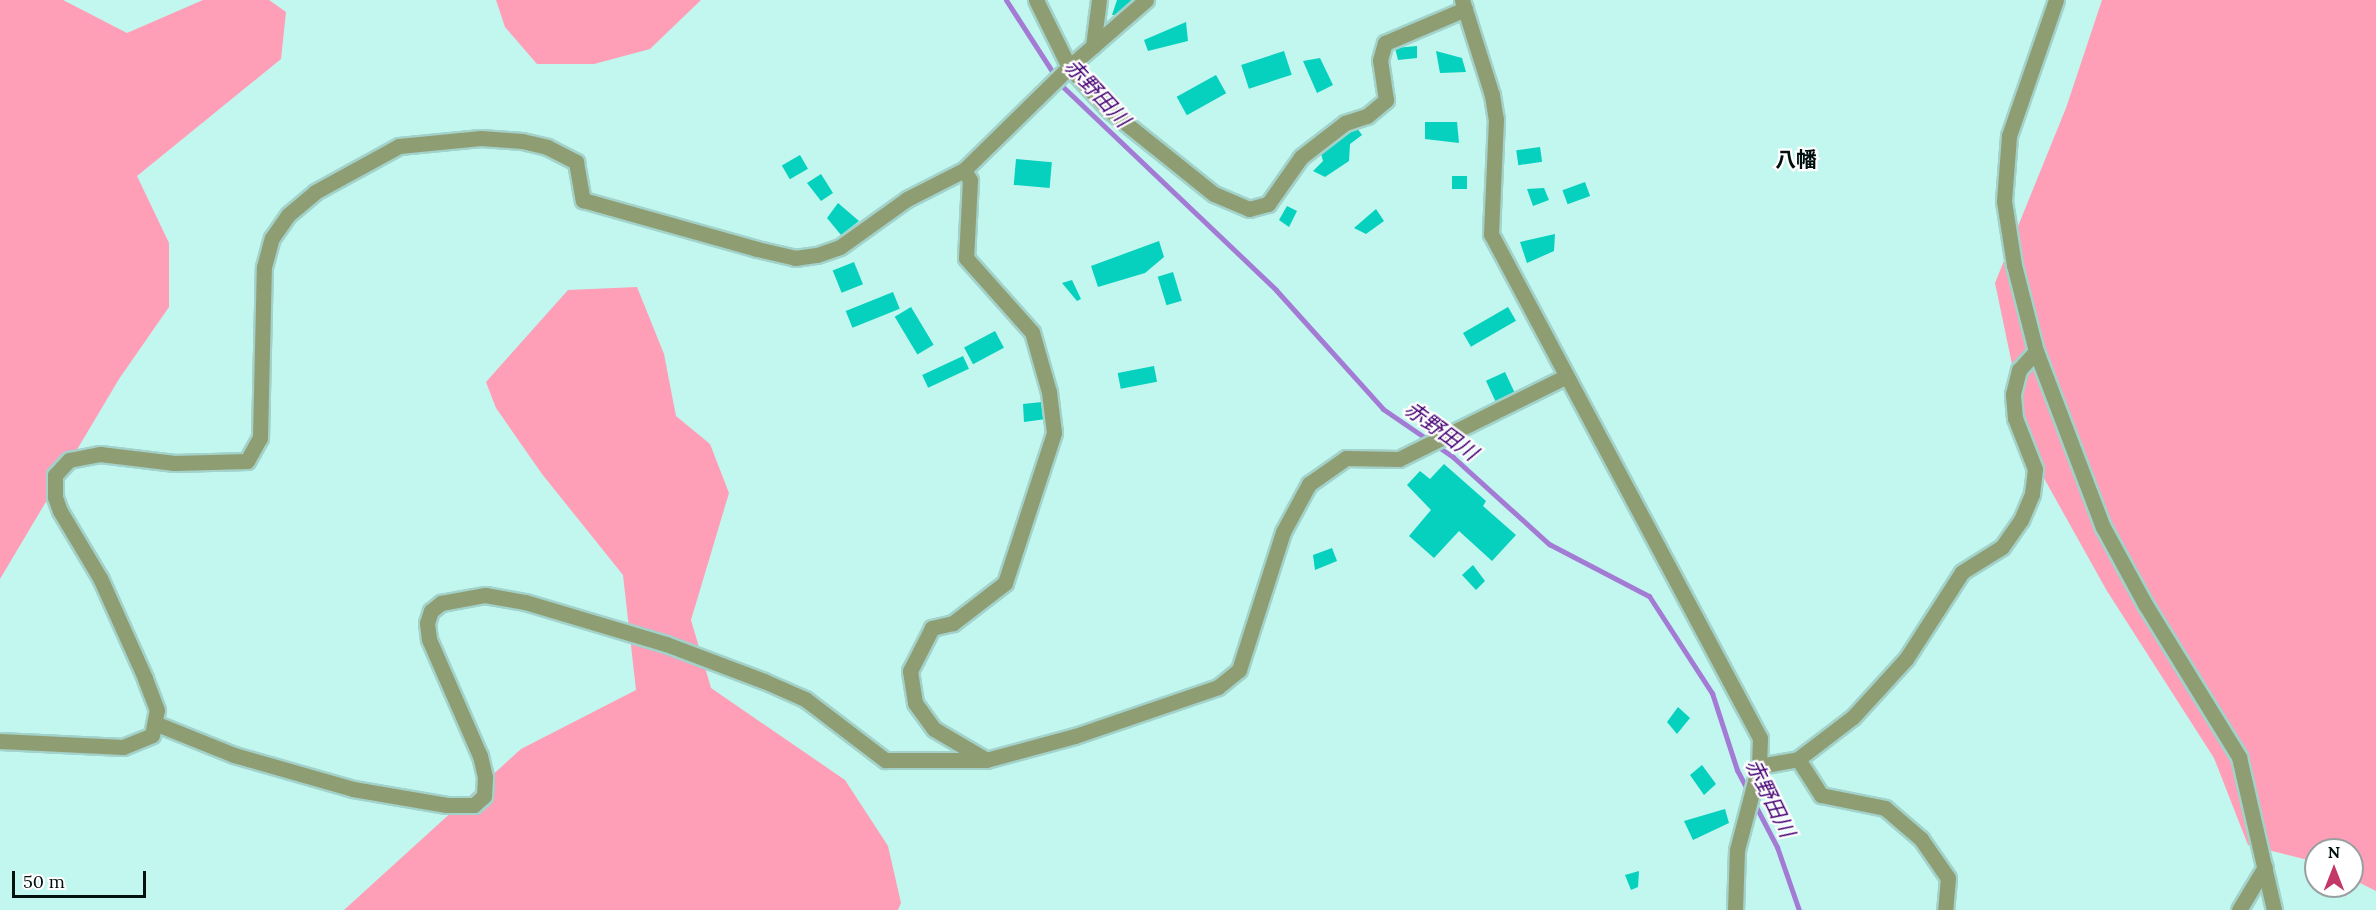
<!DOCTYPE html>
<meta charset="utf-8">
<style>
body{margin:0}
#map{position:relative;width:2376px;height:910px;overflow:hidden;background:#c1f7ee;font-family:Lora,"Noto Sans JP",serif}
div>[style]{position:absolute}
.green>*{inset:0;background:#ff9eb7}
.stream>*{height:5px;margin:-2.5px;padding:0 2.5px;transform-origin:2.5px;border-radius:2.5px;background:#a37bd5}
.building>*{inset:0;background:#06d1be;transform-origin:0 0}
.roads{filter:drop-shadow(2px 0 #a2d2ca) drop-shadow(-2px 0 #a2d2ca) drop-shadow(0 2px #a2d2ca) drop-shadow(0 -2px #a2d2ca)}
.street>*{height:15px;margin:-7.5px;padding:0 7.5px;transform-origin:7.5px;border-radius:7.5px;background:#8f9d73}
span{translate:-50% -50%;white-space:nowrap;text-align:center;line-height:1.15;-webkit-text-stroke:4.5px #fff;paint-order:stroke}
.water-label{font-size:21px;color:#440073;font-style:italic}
.neighbourhood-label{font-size:21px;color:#00100e;font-weight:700}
.north{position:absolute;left:2304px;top:838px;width:60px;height:60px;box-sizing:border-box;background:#fff;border:2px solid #999f9f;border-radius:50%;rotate:0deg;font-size:16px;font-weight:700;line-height:24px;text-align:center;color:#00100e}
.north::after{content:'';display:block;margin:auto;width:21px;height:27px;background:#c43769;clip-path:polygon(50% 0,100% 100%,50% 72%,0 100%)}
.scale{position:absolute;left:12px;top:871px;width:134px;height:27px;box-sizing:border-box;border:3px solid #00100e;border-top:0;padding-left:8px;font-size:18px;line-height:21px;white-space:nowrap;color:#00100e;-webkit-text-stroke:4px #fff;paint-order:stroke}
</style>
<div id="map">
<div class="green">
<div style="clip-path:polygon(0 0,63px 0,127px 33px,203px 0,269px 0,286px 12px,281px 59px,137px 176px,169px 243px,169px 307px,119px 379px,0 579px)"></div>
<div style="clip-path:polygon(496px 0,701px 0,650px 49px,594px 64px,537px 64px,505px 27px)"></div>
<div style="clip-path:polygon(2102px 0,2376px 0,2376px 891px,2352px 879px,2352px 850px,2316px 850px,2316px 862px,2248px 845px,2214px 758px,2107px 591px,2031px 455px,1995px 283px,2066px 108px)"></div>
<div style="clip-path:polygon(637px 287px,664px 354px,676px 416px,710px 444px,729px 493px,691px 620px,711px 688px,845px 780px,888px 846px,901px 903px,898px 910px,344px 910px,521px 749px,636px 690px,623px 575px,542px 474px,496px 408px,486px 382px,568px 290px)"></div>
</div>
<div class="stream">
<div style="left:1006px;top:0;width:101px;rotate:57.1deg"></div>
<div style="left:1061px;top:85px;width:297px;rotate:43.6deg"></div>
<div style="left:1276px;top:290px;width:160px;rotate:48deg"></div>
<div style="left:1383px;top:409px;width:85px;rotate:34.4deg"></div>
<div style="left:1453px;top:457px;width:130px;rotate:42.2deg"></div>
<div style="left:1549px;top:544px;width:113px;rotate:27.5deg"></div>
<div style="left:1649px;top:596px;width:116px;rotate:57deg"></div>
<div style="left:1712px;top:693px;width:81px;rotate:72deg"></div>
<div style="left:1737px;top:770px;width:26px;rotate:62deg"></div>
<div style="left:1753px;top:801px;width:52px;rotate:62.4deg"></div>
<div style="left:1777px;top:847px;width:67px;rotate:70.8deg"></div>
</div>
<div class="building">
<div style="clip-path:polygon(1117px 0,1131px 0,1129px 15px,1112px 15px)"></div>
<div style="clip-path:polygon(1186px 22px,1188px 41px,1148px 51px,1144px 40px)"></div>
<div style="clip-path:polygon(1417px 46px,1417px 58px,1398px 60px,1395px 48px)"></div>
<div style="left:1284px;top:51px;width:25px;height:45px;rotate:72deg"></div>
<div style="clip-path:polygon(1436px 51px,1462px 58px,1466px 72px,1440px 73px)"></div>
<div style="clip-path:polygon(1320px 58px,1333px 85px,1317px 93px,1303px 61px)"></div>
<div style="left:1216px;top:75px;width:21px;height:45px;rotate:61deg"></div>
<div style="clip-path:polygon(1352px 121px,1362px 135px,1350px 144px,1349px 161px,1325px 177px,1313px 171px,1323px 161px,1319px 146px)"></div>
<div style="clip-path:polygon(1425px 122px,1457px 122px,1459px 143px,1425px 139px)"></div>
<div style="left:1540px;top:147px;width:15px;height:24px;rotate:82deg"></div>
<div style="left:800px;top:155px;width:16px;height:21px;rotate:60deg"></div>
<div style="left:1016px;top:159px;width:36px;height:26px;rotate:5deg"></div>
<div style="clip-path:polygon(821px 174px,833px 193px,821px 201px,807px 183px)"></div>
<div style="left:1467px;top:176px;width:13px;height:15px;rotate:90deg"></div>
<div style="left:1585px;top:182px;width:15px;height:24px;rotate:70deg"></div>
<div style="clip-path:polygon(1544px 188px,1549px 200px,1533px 206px,1527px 189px)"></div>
<div style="clip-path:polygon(838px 203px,859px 221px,841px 235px,827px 218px)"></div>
<div style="clip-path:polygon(1287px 206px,1297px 211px,1289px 227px,1279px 220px)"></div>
<div style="clip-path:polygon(1376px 209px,1384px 221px,1366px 234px,1354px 228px)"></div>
<div style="clip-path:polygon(1555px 234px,1554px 251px,1527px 263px,1520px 242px)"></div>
<div style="clip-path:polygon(1159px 241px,1164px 257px,1145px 273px,1098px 287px,1091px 266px)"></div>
<div style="left:854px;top:262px;width:24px;height:23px;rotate:68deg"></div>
<div style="left:1173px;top:272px;width:30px;height:16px;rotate:73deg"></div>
<div style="clip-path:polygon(1072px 280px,1081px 299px,1077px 301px,1062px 283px)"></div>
<div style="left:893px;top:292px;width:18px;height:51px;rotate:68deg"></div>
<div style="left:911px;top:307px;width:44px;height:19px;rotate:59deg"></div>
<div style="left:1508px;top:307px;width:16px;height:52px;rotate:60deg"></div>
<div style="left:995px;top:331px;width:19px;height:35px;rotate:62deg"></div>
<div style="left:963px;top:356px;width:14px;height:45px;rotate:65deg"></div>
<div style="left:1154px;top:366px;width:16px;height:37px;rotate:79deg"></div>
<div style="left:1505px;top:372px;width:23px;height:21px;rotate:65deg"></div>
<div style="clip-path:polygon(1042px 402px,1046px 419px,1024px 422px,1023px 404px)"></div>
<div style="clip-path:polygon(1444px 464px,1486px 501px,1483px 506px,1516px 535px,1492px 561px,1459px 531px,1434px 558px,1409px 536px,1431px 510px,1407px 485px,1420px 471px,1430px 479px)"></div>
<div style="clip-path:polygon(1332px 548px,1337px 561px,1315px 570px,1313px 555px)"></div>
<div style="clip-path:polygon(1473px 565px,1485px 581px,1476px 590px,1462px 575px)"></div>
<div style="clip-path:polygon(1678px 707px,1690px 718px,1677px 734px,1667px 722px)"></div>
<div style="clip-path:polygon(1702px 765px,1716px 784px,1704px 795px,1690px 775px)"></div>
<div style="clip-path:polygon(1725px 809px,1729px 823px,1693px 840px,1684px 821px)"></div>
<div style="clip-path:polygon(1639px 871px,1638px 887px,1631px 890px,1625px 875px)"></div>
</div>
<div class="roads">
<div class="street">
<div style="left:1036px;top:0;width:75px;rotate:63.8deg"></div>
<div style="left:1069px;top:67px;width:59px;rotate:47.1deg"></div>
<div style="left:1109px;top:110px;width:134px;rotate:38.7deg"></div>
<div style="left:1214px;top:194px;width:38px;rotate:23deg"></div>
<div style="left:1249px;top:209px;width:20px;rotate:-15deg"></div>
<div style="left:1268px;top:204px;width:57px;rotate:-54.9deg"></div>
<div style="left:1301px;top:157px;width:56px;rotate:-37.7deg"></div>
<div style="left:1345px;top:123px;width:23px;rotate:-18deg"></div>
<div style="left:1367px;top:116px;width:25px;rotate:-40deg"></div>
<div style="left:1386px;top:100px;width:40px;rotate:-98.5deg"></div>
<div style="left:1380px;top:60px;width:18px;rotate:-74deg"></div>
<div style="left:1385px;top:43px;width:87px;rotate:-23deg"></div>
<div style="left:1462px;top:0;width:100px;rotate:72.5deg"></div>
<div style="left:1492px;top:95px;width:24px;rotate:81deg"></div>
<div style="left:1496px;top:119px;width:115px;rotate:92.5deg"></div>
<div style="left:1491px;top:234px;width:571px;rotate:61.91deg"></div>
<div style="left:1760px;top:738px;width:28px;rotate:92deg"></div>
<div style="left:1759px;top:766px;width:87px;rotate:104.7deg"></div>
<div style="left:1737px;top:850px;width:60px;rotate:91.9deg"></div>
<div style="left:2056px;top:0;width:144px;rotate:109.1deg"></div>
<div style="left:2009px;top:136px;width:65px;rotate:94.4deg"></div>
<div style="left:2004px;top:201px;width:65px;rotate:81.1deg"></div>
<div style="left:2014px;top:265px;width:89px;rotate:75.7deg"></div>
<div style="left:2036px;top:351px;width:188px;rotate:69.2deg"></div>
<div style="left:2103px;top:527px;width:88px;rotate:61.4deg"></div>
<div style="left:2145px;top:604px;width:180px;rotate:58.4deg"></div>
<div style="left:2239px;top:757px;width:157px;rotate:77.1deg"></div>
<div style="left:1093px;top:46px;width:46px;rotate:-82.6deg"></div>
<div style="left:964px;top:170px;width:12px;rotate:59deg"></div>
<div style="left:970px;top:180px;width:78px;rotate:92.9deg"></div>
<div style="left:966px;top:258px;width:99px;rotate:48.3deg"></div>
<div style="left:1032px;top:332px;width:62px;rotate:74.2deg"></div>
<div style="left:1049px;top:392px;width:41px;rotate:83deg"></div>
<div style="left:1054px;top:433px;width:158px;rotate:108.1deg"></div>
<div style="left:1005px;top:583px;width:66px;rotate:142.4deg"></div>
<div style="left:953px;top:623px;width:22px;rotate:167deg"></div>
<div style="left:932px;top:628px;width:48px;rotate:117.1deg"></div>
<div style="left:910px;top:671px;width:32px;rotate:81deg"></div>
<div style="left:915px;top:703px;width:32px;rotate:54deg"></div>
<div style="left:934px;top:729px;width:59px;rotate:30.5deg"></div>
<div style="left:157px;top:724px;width:83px;rotate:21.9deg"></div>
<div style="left:234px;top:755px;width:124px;rotate:15.9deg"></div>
<div style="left:353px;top:789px;width:95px;rotate:9.7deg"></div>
<div style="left:447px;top:805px;width:27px"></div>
<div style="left:474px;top:805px;width:13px;rotate:-42deg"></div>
<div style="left:484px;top:796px;width:19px;rotate:-87deg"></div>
<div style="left:485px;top:777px;width:22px;rotate:-103deg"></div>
<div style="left:480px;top:756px;width:128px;rotate:-113.6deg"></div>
<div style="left:429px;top:639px;width:16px;rotate:-97deg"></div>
<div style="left:427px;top:623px;width:13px;rotate:-72deg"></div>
<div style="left:431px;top:611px;width:13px;rotate:-39deg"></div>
<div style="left:441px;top:603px;width:45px;rotate:-10.3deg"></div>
<div style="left:485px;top:595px;width:41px;rotate:9.9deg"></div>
<div style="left:525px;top:602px;width:147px;rotate:16.6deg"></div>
<div style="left:666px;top:644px;width:105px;rotate:20.7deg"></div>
<div style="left:764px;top:681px;width:45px;rotate:23.7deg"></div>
<div style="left:805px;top:699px;width:101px;rotate:37.3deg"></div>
<div style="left:885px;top:760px;width:101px"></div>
<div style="left:986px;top:760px;width:92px;rotate:-15.1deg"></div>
<div style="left:1075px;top:736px;width:151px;rotate:-18.9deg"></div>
<div style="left:1218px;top:687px;width:27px;rotate:-39deg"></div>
<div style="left:1239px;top:670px;width:145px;rotate:-72.3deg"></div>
<div style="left:1283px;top:532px;width:55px;rotate:-61.6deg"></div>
<div style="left:1309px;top:484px;width:45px;rotate:-35.1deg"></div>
<div style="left:1346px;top:458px;width:53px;rotate:1.1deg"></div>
<div style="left:1399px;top:459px;width:185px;rotate:-26.3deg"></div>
<div style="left:0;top:741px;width:123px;rotate:2.8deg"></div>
<div style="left:123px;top:747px;width:31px;rotate:-22deg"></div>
<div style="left:152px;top:735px;width:25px;rotate:-79deg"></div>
<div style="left:157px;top:710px;width:34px;rotate:-111deg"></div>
<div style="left:145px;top:678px;width:110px;rotate:-114.2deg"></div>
<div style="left:100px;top:578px;width:78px;rotate:-120.8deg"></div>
<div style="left:60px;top:511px;width:15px;rotate:-110deg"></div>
<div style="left:55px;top:497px;width:22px;rotate:-90deg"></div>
<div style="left:55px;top:475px;width:21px;rotate:-47deg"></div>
<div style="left:69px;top:460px;width:32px;rotate:-11deg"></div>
<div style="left:100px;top:454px;width:75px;rotate:6.9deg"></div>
<div style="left:174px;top:463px;width:73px;rotate:-1.6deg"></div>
<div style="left:247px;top:461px;width:26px;rotate:-61deg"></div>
<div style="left:260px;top:438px;width:171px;rotate:-88.7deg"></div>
<div style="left:264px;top:267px;width:30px;rotate:-75deg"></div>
<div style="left:272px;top:238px;width:28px;rotate:-55deg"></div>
<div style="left:288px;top:215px;width:35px;rotate:-40deg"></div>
<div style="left:315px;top:192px;width:96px;rotate:-28.7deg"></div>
<div style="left:399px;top:146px;width:82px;rotate:-5.6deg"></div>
<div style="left:481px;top:138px;width:41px;rotate:4.2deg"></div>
<div style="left:522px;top:141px;width:26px;rotate:13deg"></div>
<div style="left:547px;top:147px;width:33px;rotate:27deg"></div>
<div style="left:576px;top:162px;width:39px;rotate:80deg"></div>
<div style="left:583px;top:200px;width:181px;rotate:15.7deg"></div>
<div style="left:757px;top:249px;width:39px;rotate:13deg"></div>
<div style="left:795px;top:258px;width:22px;rotate:-8deg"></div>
<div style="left:817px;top:255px;width:24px;rotate:-19deg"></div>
<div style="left:840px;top:247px;width:82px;rotate:-35.6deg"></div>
<div style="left:907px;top:199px;width:64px;rotate:-27deg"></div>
<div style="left:964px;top:170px;width:147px;rotate:-44.4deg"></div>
<div style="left:1069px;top:67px;width:102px;rotate:-41deg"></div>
<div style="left:1798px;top:759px;width:43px;rotate:57.4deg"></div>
<div style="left:1821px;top:795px;width:65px;rotate:11.5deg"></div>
<div style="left:1885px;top:808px;width:48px;rotate:40.7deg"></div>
<div style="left:1921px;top:839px;width:47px;rotate:55.3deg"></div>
<div style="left:1948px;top:878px;width:32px;rotate:95deg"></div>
<div style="left:1759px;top:766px;width:40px;rotate:-10deg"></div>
<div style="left:1798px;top:759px;width:69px;rotate:-37.4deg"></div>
<div style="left:1853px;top:717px;width:79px;rotate:-47.6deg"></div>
<div style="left:1906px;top:659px;width:103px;rotate:-57.2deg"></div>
<div style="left:1962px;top:572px;width:47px;rotate:-32deg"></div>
<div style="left:2002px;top:547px;width:33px;rotate:-55deg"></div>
<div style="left:2021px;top:520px;width:28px;rotate:-67deg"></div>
<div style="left:2032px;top:494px;width:25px;rotate:-83deg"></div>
<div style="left:2035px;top:469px;width:55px;rotate:-111.4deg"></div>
<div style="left:2015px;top:418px;width:24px;rotate:-95deg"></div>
<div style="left:2013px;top:394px;width:25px;rotate:-76deg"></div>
<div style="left:2019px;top:370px;width:25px;rotate:-48deg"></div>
<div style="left:2239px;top:910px;width:50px;rotate:-58.8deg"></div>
</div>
</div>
<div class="water-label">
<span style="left:1097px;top:93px;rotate:47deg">赤野田川</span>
<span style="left:1441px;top:431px;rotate:36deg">赤野田川</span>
<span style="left:1770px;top:798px;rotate:64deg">赤野田川</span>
</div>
<div class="neighbourhood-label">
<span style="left:1796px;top:160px">八幡</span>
</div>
<div class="north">N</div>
<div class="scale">50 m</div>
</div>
